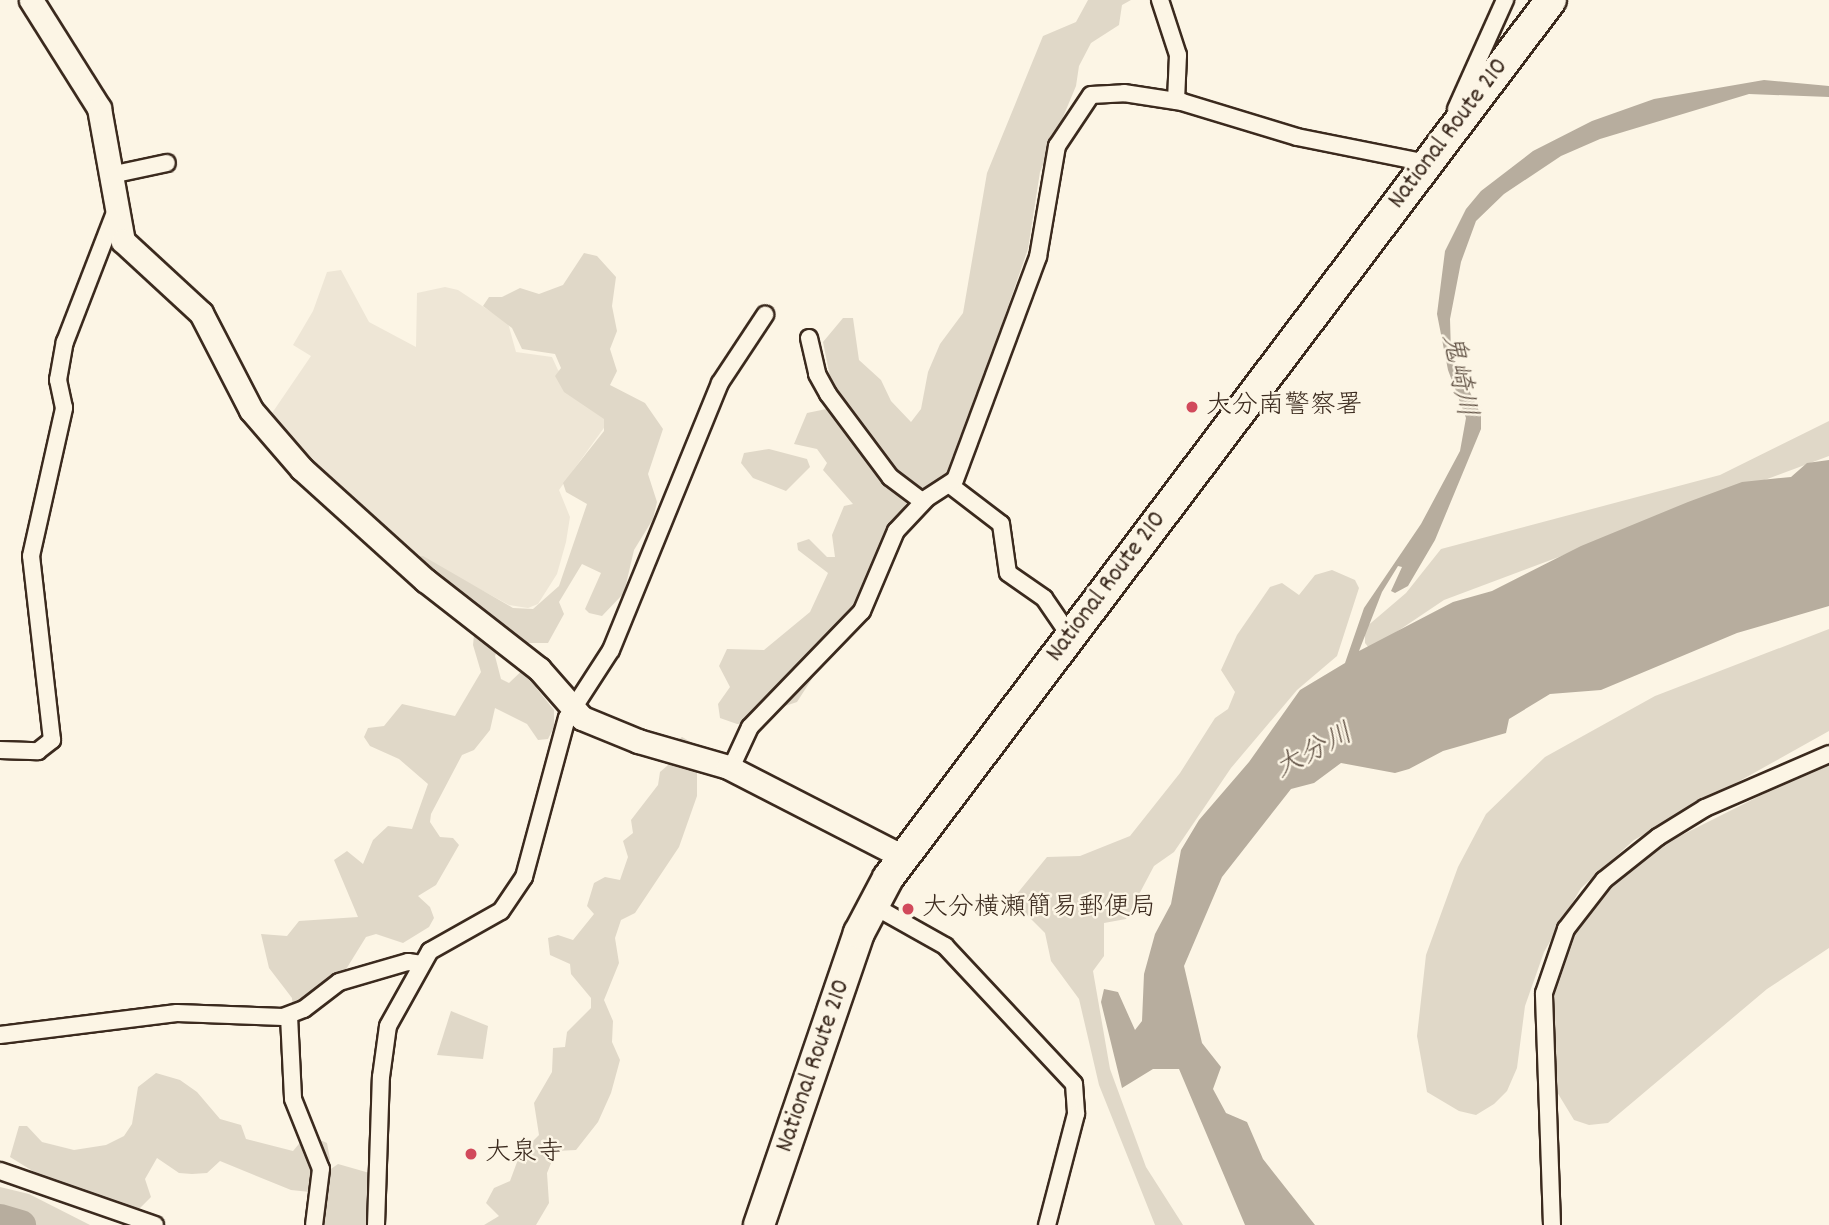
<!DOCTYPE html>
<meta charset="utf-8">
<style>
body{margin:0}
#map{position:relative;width:1829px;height:1225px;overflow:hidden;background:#fcf5e5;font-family:Dekko,"Klee One",sans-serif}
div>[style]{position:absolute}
.built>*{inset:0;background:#eee6d6}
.green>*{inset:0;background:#e0d8c8}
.water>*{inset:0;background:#b7ad9e}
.river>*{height:30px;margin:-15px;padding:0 15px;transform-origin:15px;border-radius:15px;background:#b7ad9e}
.roads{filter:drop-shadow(2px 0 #3b2a1e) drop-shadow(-2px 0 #3b2a1e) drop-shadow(0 2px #3b2a1e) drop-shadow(0 -2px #3b2a1e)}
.street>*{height:16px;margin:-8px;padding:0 8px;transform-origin:8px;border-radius:8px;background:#fcf5e5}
.secondary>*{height:23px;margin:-11.5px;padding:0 11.5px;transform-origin:11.5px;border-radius:11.5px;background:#fcf5e5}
.highway>*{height:30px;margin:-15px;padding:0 15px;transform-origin:15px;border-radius:15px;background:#fcf5e5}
.dots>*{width:19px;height:19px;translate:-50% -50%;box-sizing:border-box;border:4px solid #fcf5e5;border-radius:50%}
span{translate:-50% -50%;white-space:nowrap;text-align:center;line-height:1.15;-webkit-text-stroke:5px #fcf5e5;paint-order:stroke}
.street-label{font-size:26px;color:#3b2a1e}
.poi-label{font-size:26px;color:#3b2a1e}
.left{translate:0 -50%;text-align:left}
.water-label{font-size:28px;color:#605144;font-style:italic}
</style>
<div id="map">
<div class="built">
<div style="clip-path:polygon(341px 270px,369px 322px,416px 347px,417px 293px,445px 287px,458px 290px,508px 323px,516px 352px,552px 357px,558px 370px,614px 414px,559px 490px,570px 517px,566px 542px,557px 574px,538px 604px,528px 608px,509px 605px,406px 549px,283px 439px,268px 419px,311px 356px,293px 345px,313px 311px,327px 272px)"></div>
</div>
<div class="green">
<div style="clip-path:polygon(1088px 0,1131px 0,1122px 5px,1119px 25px,1091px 43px,1079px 66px,1076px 86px,1040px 172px,1028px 249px,951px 471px,939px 486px,920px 493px,903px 487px,907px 502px,874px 562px,862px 601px,797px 702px,779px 708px,760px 723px,737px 724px,720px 718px,718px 704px,730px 687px,719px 666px,727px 649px,764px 650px,810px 612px,828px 573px,798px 550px,797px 543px,809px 539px,827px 557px,835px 557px,832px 535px,844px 506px,853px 504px,823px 470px,827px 463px,817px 449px,794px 444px,807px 413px,836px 407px,823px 342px,843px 318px,853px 318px,859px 360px,881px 380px,891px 401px,911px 422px,921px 409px,928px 372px,940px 344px,963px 313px,987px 173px,1043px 36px,1076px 22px)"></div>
<div style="clip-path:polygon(584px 253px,597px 256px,616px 277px,612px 306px,617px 331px,610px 349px,617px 371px,610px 385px,645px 403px,663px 429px,648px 474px,657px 502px,653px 519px,634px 550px,624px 593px,602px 616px,589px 613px,585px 609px,601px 573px,582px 564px,559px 602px,564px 614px,548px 643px,524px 643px,445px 587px,415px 557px,423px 556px,513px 608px,533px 609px,559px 586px,587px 504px,566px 492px,563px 483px,604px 431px,604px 419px,564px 392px,555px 376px,561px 368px,555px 354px,522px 349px,512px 328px,483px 306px,489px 297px,502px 297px,520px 288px,539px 294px,563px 285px)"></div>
<div style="clip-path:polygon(1829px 421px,1829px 456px,1444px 600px,1377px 645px,1369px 648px,1365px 643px,1365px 628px,1406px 593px,1441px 549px,1720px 475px)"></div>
<div style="clip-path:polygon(769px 449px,807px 459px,810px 467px,786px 491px,753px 478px,741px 463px,744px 453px)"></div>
<div style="clip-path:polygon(1332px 570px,1355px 580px,1359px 588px,1337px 656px,1297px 690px,1231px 768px,1174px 852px,1154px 866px,1126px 919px,1104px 923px,1104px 956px,1093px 971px,1110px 1069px,1146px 1167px,1183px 1225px,1155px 1225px,1099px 1085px,1079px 999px,1051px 961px,1045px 933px,1015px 903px,1016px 895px,1047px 857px,1080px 856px,1130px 836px,1180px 773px,1215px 718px,1228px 709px,1235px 692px,1221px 670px,1237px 635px,1270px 587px,1282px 583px,1299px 595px,1315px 575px)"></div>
<div style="clip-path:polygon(1829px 629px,1829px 731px,1634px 840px,1581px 888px,1544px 952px,1525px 1006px,1517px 1068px,1507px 1091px,1494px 1104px,1476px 1115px,1459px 1111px,1427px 1092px,1417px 1036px,1426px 955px,1458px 867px,1486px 814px,1545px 757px,1655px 696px)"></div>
<div style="clip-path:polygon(479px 633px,500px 645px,495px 656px,501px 679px,509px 683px,530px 663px,537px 689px,554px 710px,554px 727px,548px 739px,538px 740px,527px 724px,495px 708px,490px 730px,474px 750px,462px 755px,431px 814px,430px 822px,440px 837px,453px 838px,459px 845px,436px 885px,418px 896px,430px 907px,434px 918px,429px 927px,403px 943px,376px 934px,366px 937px,340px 979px,293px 1011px,292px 998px,269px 968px,261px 934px,287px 936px,299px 921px,358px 917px,334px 860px,347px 851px,363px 864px,373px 840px,388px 826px,412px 829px,428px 784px,399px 759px,370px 746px,364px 737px,368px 728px,384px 726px,402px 704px,455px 716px,481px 672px,473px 645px,474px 635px)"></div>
<div style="clip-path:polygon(682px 737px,705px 750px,707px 765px,697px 772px,697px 796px,679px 847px,635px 913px,621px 920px,615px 938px,619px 963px,604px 1000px,613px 1021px,612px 1042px,620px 1060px,611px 1093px,598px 1122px,576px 1150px,556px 1151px,547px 1173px,549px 1203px,536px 1225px,484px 1225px,499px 1216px,486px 1203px,494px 1188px,510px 1181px,520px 1154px,539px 1135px,534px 1103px,552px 1072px,553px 1048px,565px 1047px,567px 1032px,591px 1008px,591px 998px,571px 974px,570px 964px,550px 955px,548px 938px,558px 935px,573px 940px,594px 914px,587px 906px,594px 883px,605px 877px,620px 880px,628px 857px,623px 841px,633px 833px,631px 820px,658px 785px,660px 772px,675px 759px,671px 744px)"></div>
<div style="clip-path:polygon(1829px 761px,1829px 948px,1767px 989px,1608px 1123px,1589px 1125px,1574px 1120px,1557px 1092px,1551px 991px,1569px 941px,1589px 911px,1610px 886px,1666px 843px)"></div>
<div style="clip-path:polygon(451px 1011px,488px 1026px,483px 1059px,437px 1055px)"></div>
<div style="clip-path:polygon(156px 1073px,180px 1080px,197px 1092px,220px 1119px,241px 1125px,246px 1139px,293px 1151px,303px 1139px,313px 1137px,327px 1143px,330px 1159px,321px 1177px,310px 1192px,291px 1190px,220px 1161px,207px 1173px,192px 1174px,179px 1173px,157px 1158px,145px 1179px,151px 1197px,137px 1211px,44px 1178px,10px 1157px,19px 1126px,27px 1126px,42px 1142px,74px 1150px,106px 1145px,124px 1136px,132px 1124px,138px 1087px)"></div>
<div style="clip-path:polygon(338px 1164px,373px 1174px,373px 1225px,319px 1225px,328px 1171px)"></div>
<div style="clip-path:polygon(0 1187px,29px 1194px,90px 1225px,23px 1225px,0 1216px)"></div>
</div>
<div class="water">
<div style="clip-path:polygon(1764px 80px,1829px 86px,1829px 97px,1749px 94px,1600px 139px,1561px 156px,1504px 194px,1476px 221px,1461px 262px,1450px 319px,1451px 353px,1481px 415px,1481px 429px,1435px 540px,1408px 586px,1395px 593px,1391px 591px,1402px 567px,1398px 566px,1382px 592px,1359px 651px,1453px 602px,1492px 591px,1581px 546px,1688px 502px,1742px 482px,1791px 477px,1807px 463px,1829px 460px,1829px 606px,1737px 633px,1601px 690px,1550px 694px,1509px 719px,1506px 733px,1443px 751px,1409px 769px,1395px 773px,1341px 763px,1314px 783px,1291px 789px,1222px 877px,1184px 966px,1202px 1043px,1221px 1067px,1213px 1089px,1226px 1113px,1247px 1122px,1263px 1159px,1315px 1225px,1245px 1225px,1179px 1069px,1153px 1069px,1122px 1088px,1101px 1002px,1104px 989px,1118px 992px,1135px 1030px,1142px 1021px,1144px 974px,1155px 934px,1171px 904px,1181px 850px,1199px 820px,1249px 762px,1300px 690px,1345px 663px,1364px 608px,1421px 524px,1460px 451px,1466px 418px,1448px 370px,1437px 314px,1445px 251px,1466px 209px,1481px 191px,1533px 151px,1592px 121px,1654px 99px)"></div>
</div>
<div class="river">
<div style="left:0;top:1219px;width:22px;rotate:16deg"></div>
</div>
<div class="roads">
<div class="street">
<div style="left:1160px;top:0;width:58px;rotate:71.9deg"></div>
<div style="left:1178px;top:55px;width:46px;rotate:92.5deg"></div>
<div style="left:1456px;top:109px;width:120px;rotate:-65.8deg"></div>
<div style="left:111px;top:175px;width:57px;rotate:-12.1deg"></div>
<div style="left:809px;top:338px;width:37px;rotate:77deg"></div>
<div style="left:817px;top:374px;width:23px;rotate:61deg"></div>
<div style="left:828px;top:394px;width:104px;rotate:53.2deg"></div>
<div style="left:890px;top:477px;width:41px;rotate:37.1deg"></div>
<div style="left:950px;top:485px;width:64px;rotate:37.4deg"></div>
<div style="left:1001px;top:524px;width:49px;rotate:81.9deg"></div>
<div style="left:1008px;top:573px;width:44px;rotate:34.8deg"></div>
<div style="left:1044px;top:598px;width:46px;rotate:55.6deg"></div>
<div style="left:0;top:750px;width:38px;rotate:2deg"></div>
<div style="left:38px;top:751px;width:18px;rotate:-38deg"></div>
<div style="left:52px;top:740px;width:185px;rotate:-96.5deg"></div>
<div style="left:31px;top:556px;width:152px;rotate:-77.4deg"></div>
<div style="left:64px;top:408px;width:29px;rotate:-102deg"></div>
<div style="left:58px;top:380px;width:39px;rotate:-80deg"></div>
<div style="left:65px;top:342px;width:142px;rotate:-68.9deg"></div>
<div style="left:731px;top:768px;width:45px;rotate:-65.1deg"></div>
<div style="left:750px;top:727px;width:161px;rotate:-46deg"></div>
<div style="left:862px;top:611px;width:87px;rotate:-67deg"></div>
<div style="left:896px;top:531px;width:45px;rotate:-46.8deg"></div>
<div style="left:927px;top:498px;width:33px;rotate:-33deg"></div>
<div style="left:955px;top:480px;width:238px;rotate:-69.6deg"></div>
<div style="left:1038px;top:257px;width:113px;rotate:-80.3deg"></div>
<div style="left:1057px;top:146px;width:61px;rotate:-56.3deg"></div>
<div style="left:1091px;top:95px;width:33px;rotate:-3deg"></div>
<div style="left:1124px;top:93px;width:59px;rotate:8.8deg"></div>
<div style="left:1182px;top:102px;width:120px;rotate:16.9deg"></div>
<div style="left:1297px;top:137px;width:133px;rotate:11.3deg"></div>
<div style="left:872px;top:905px;width:84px;rotate:29.3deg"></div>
<div style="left:945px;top:946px;width:189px;rotate:46.9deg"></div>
<div style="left:1074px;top:1084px;width:30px;rotate:86deg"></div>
<div style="left:1076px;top:1114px;width:115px;rotate:104.6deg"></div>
<div style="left:289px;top:1016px;width:83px;rotate:87.2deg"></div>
<div style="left:293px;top:1099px;width:75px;rotate:68.2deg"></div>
<div style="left:321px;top:1169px;width:56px;rotate:97.1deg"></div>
<div style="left:0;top:1035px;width:178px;rotate:-7.1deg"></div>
<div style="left:177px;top:1013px;width:106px;rotate:2.2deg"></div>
<div style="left:283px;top:1017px;width:22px;rotate:-21deg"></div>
<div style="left:304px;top:1009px;width:44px;rotate:-37.6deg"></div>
<div style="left:339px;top:982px;width:72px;rotate:-16.2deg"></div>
<div style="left:408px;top:962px;width:14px;rotate:8deg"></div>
<div style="left:0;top:1171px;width:164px;rotate:19.2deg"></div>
<div style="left:376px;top:1225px;width:148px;rotate:-88.1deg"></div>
<div style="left:381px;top:1077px;width:51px;rotate:-82.2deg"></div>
<div style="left:388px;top:1026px;width:86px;rotate:-60.8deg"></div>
<div style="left:430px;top:951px;width:81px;rotate:-29.4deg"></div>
<div style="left:501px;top:911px;width:41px;rotate:-55.9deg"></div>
<div style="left:524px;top:877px;width:165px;rotate:-74.9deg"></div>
<div style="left:567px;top:718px;width:81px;rotate:-57.1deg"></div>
<div style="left:611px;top:650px;width:288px;rotate:-67.8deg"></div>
<div style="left:720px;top:383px;width:82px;rotate:-56.5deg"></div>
<div style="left:1552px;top:1225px;width:232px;rotate:-92deg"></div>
<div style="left:1544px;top:993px;width:68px;rotate:-71deg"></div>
<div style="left:1566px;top:929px;width:62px;rotate:-52.2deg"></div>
<div style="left:1604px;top:880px;width:69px;rotate:-38.5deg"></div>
<div style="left:1658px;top:837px;width:55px;rotate:-31.7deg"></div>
<div style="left:1705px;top:808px;width:135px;rotate:-23.5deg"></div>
</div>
<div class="secondary">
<div style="left:31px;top:0;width:128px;rotate:57.8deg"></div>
<div style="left:99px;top:108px;width:135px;rotate:79.8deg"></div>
<div style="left:123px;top:241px;width:106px;rotate:42.7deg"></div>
<div style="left:201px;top:313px;width:109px;rotate:62.7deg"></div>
<div style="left:251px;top:410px;width:78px;rotate:49.2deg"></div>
<div style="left:302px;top:469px;width:166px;rotate:42.1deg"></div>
<div style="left:425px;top:580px;width:145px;rotate:38deg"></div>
<div style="left:539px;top:669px;width:65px;rotate:48.7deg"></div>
<div style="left:582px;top:718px;width:61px;rotate:22.3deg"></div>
<div style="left:638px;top:741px;width:94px;rotate:16.1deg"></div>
<div style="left:728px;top:767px;width:197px;rotate:27.2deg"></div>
</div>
<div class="highway">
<div style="left:759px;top:1225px;width:309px;rotate:-71.1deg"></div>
<div style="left:859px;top:933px;width:62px;rotate:-62.2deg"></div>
<div style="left:888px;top:878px;width:1100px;rotate:-52.94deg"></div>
</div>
</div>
<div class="dots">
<div style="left:1192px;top:407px;background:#d1495b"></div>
<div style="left:908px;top:909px;background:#d1495b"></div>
<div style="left:471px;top:1154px;background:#d1495b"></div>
</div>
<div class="street-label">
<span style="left:1449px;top:134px;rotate:-53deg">National Route 210</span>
<span style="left:1107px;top:587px;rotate:-53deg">National Route 210</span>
<span style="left:814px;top:1066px;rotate:-71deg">National Route 210</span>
</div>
<div class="poi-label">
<span class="left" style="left:1206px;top:407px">大分南警察署</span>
<span class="left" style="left:922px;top:909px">大分横瀬簡易郵便局</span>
<span class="left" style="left:485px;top:1154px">大泉寺</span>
</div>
<div class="water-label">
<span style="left:1457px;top:376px;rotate:79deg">鬼崎川</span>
<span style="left:1315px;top:753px;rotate:-28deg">大分川</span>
</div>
</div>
